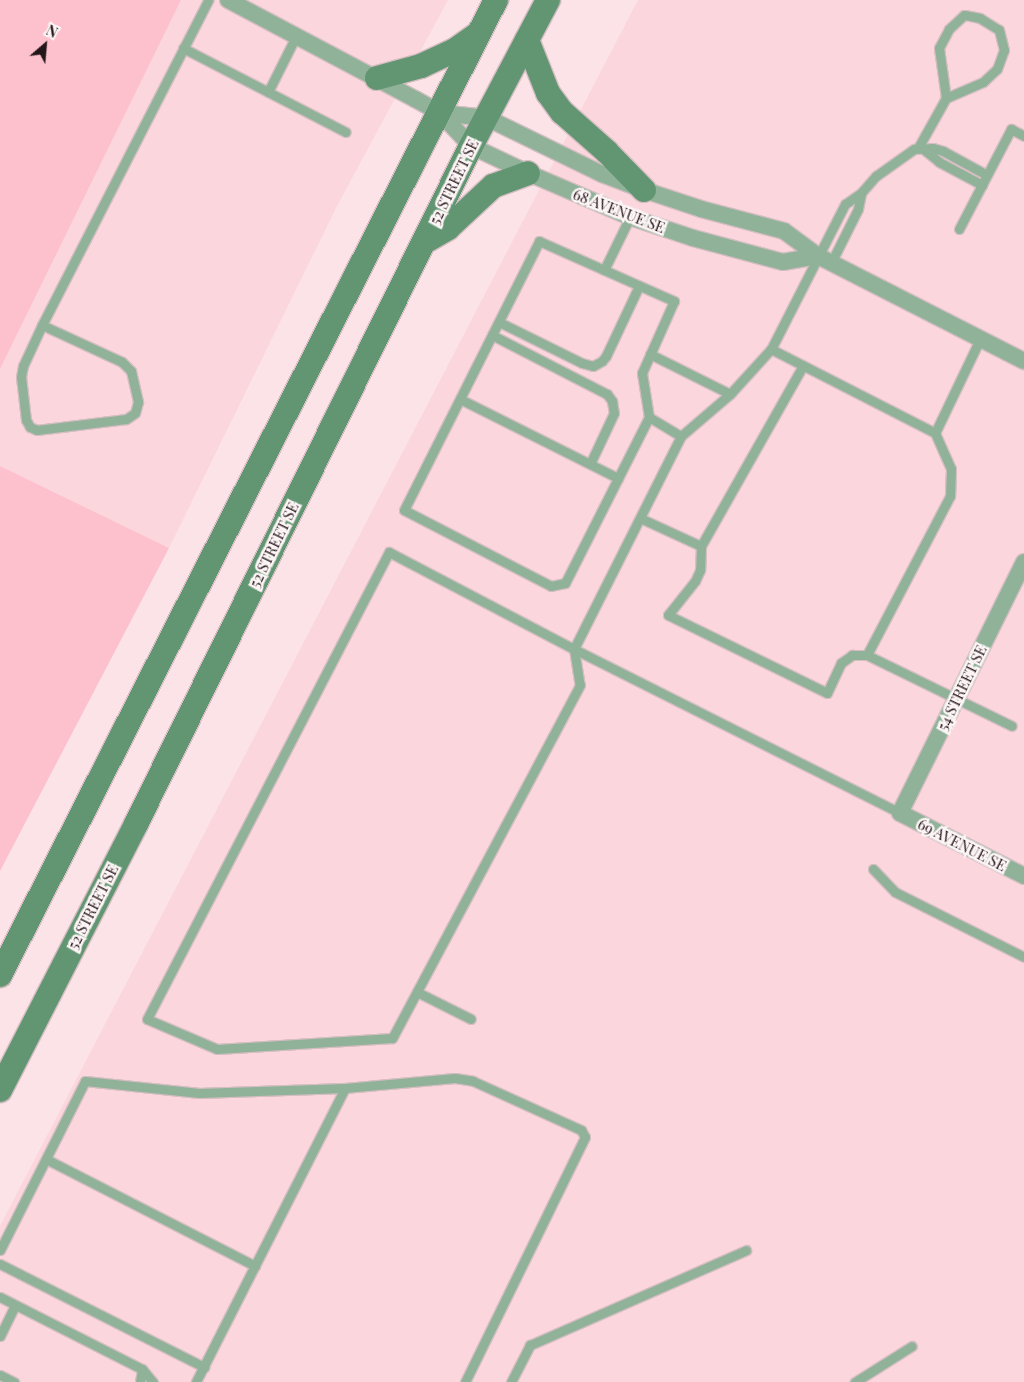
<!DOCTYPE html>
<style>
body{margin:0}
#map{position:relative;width:1024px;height:1382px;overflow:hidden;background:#fbe3e7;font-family:"Playfair Display",serif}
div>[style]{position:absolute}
.built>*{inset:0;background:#fbd6dc}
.green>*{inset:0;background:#fcc1cc}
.roads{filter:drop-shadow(1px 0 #d4bec2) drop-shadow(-1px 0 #d4bec2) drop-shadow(0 1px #d4bec2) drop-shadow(0 -1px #d4bec2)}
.lane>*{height:9px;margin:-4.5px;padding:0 4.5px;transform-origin:4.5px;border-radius:4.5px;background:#90b299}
.street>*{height:16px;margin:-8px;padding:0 8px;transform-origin:8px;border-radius:8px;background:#90b299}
.secondary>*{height:24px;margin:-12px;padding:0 12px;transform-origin:12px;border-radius:12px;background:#629672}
span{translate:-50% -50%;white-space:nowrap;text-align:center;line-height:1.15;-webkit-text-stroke:5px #fdf5f6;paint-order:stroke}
.street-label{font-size:15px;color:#231619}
.north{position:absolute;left:20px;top:20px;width:50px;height:50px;-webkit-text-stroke:4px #fdf5f6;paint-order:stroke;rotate:27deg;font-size:14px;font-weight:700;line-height:20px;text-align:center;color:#231619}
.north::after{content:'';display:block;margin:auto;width:18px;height:22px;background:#231619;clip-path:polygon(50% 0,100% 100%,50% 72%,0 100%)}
</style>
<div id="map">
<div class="built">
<div style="clip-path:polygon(181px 0,448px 0,337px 206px,169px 548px,0 466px,0 369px)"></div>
<div style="clip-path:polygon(638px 0,1024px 0,1024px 1382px,0 1382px,0 1226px)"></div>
</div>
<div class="green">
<div style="clip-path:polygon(0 0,181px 0,0 369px)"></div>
<div style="clip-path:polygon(0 466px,169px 548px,0 871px)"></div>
</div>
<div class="roads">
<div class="lane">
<div style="left:183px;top:48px;width:183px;rotate:27.3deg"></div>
<div style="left:268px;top:92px;width:63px;rotate:-63.4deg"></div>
<div style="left:918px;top:148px;width:57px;rotate:-60.8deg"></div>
<div style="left:946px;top:98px;width:40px;rotate:-23.4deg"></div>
<div style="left:983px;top:82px;width:19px;rotate:-43deg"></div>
<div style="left:997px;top:69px;width:20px;rotate:-70deg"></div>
<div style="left:1004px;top:50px;width:21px;rotate:-104deg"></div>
<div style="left:999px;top:30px;width:22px;rotate:-148deg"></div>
<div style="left:980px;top:18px;width:16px;rotate:-169deg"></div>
<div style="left:964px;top:15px;width:21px;rotate:137deg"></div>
<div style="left:949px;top:29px;width:21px;rotate:118deg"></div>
<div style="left:939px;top:48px;width:50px;rotate:82deg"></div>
<div style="left:922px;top:148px;width:22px;rotate:39deg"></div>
<div style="left:939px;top:162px;width:49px;rotate:28.1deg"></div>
<div style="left:861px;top:193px;width:23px;rotate:-49deg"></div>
<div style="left:876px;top:176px;width:47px;rotate:-35.4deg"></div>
<div style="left:914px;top:149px;width:19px;rotate:-3deg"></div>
<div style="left:933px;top:148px;width:10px;rotate:17deg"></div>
<div style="left:943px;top:151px;width:50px;rotate:28.6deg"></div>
<div style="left:959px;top:229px;width:113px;rotate:-62.5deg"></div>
<div style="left:1011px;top:129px;width:15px;rotate:28deg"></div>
<div style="left:539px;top:241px;width:148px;rotate:24deg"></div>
<div style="left:674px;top:301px;width:79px;rotate:114deg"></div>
<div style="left:642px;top:373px;width:45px;rotate:81deg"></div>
<div style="left:649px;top:417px;width:186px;rotate:116.8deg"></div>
<div style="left:565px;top:583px;width:14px;rotate:168deg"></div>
<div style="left:551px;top:586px;width:165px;rotate:-152.7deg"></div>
<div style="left:404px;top:510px;width:301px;rotate:-63.3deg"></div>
<div style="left:831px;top:263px;width:60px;rotate:-63.4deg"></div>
<div style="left:858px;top:209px;width:16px;rotate:-79deg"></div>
<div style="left:861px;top:193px;width:19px;rotate:145deg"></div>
<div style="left:845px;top:204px;width:163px;rotate:117deg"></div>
<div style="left:771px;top:349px;width:61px;rotate:132.3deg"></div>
<div style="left:730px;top:394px;width:65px;rotate:139.4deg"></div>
<div style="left:681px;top:436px;width:238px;rotate:116.7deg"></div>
<div style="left:574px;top:649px;width:36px;rotate:81deg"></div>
<div style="left:580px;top:685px;width:400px;rotate:118deg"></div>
<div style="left:392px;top:1038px;width:175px;rotate:176.4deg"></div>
<div style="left:217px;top:1049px;width:76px;rotate:-156.8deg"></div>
<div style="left:147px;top:1019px;width:526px;rotate:-62.61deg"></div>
<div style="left:389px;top:552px;width:209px;rotate:27.7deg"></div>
<div style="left:574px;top:649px;width:365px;rotate:26.7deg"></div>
<div style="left:604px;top:270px;width:59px;rotate:-63.9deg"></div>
<div style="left:499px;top:322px;width:93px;rotate:26.3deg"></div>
<div style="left:582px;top:363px;width:11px;rotate:15deg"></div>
<div style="left:593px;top:366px;width:10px;rotate:-29deg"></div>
<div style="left:602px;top:361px;width:6px;rotate:-51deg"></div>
<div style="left:606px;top:356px;width:77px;rotate:-64.8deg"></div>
<div style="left:42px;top:325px;width:88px;rotate:24.8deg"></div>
<div style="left:122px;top:362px;width:13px;rotate:45deg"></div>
<div style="left:131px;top:371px;width:32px;rotate:77deg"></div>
<div style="left:138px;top:402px;width:11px;rotate:105deg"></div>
<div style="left:135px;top:413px;width:11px;rotate:146deg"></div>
<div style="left:126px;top:419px;width:90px;rotate:173deg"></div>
<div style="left:37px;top:430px;width:8px;rotate:-157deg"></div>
<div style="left:30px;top:427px;width:8px;rotate:-120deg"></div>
<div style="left:26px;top:420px;width:43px;rotate:-96.6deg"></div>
<div style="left:21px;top:377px;width:11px;rotate:-80deg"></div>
<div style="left:23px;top:366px;width:45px;rotate:-65.1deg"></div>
<div style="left:42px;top:325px;width:365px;rotate:-62.9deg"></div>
<div style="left:492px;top:335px;width:129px;rotate:27.2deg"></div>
<div style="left:607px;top:394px;width:9px;rotate:54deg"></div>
<div style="left:612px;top:401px;width:12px;rotate:81deg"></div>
<div style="left:614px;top:413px;width:56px;rotate:115.2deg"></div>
<div style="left:771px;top:349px;width:184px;rotate:27.1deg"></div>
<div style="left:935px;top:433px;width:104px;rotate:-64.4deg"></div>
<div style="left:650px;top:354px;width:89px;rotate:26.6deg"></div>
<div style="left:460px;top:399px;width:177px;rotate:26.6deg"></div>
<div style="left:649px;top:417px;width:37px;rotate:31deg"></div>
<div style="left:935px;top:433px;width:39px;rotate:66deg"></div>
<div style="left:951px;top:469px;width:27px;rotate:92deg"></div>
<div style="left:950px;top:496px;width:179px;rotate:117.6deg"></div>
<div style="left:867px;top:655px;width:161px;rotate:26.1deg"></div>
<div style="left:640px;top:518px;width:67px;rotate:24.7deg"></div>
<div style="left:701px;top:546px;width:207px;rotate:-60.5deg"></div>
<div style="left:701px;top:546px;width:24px;rotate:92deg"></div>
<div style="left:700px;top:570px;width:12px;rotate:114deg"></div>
<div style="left:695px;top:581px;width:43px;rotate:128.5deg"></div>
<div style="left:668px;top:615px;width:177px;rotate:26.1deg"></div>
<div style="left:827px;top:693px;width:33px;rotate:-65deg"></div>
<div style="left:841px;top:663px;width:14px;rotate:-36deg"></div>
<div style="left:852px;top:655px;width:15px"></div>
<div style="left:873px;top:869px;width:32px;rotate:46deg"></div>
<div style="left:895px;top:892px;width:144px;rotate:26.7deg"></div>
<div style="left:417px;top:992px;width:60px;rotate:26.6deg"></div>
<div style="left:345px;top:1088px;width:110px;rotate:-5.2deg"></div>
<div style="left:455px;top:1078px;width:18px;rotate:9deg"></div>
<div style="left:473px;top:1081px;width:119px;rotate:24.4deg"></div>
<div style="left:581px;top:1130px;width:8px;rotate:60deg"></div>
<div style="left:585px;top:1137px;width:273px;rotate:116.1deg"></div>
<div style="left:46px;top:1159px;width:235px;rotate:27.1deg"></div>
<div style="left:0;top:1250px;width:189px;rotate:-63.3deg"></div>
<div style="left:85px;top:1081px;width:115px;rotate:6deg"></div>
<div style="left:199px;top:1093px;width:146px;rotate:-2deg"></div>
<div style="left:345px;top:1088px;width:330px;rotate:116.9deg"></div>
<div style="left:0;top:1264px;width:229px;rotate:26.8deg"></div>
<div style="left:0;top:1297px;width:159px;rotate:26.9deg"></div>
<div style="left:142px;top:1369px;width:17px;rotate:50deg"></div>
<div style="left:0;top:1336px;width:34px;rotate:-64deg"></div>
<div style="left:0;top:1375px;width:16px;rotate:27deg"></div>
<div style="left:140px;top:1382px;width:13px;rotate:-81deg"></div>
<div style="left:511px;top:1382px;width:42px;rotate:-62.8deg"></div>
<div style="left:530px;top:1345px;width:236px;rotate:-23.7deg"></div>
<div style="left:855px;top:1382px;width:67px;rotate:-32.3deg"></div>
</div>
<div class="street">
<div style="left:228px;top:0;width:212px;rotate:27.9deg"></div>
<div style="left:415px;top:99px;width:29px;rotate:29deg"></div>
<div style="left:440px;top:113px;width:45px;rotate:46.8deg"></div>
<div style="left:471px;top:146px;width:63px;rotate:25.3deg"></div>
<div style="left:528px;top:173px;width:111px;rotate:23.3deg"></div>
<div style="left:630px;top:217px;width:66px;rotate:18.4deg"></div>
<div style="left:693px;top:238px;width:93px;rotate:14.9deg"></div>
<div style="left:783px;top:262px;width:36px;rotate:-10deg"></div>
<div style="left:440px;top:113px;width:47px;rotate:6.1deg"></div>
<div style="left:487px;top:118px;width:128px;rotate:26deg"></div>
<div style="left:602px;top:174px;width:45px;rotate:20.9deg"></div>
<div style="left:644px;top:190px;width:60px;rotate:18.4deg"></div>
<div style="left:701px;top:209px;width:86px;rotate:14.8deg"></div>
<div style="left:784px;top:231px;width:42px;rotate:36.3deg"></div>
<div style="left:818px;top:256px;width:231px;rotate:27deg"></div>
<div style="left:1024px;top:562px;width:280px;rotate:116.3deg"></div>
<div style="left:900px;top:813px;width:139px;rotate:26.9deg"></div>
</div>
<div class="secondary">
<div style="left:527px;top:40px;width:57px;rotate:68.4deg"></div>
<div style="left:548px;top:93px;width:24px;rotate:54deg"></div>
<div style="left:562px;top:112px;width:60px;rotate:41.6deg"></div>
<div style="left:607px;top:152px;width:53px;rotate:45.8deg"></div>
<div style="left:377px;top:78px;width:46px;rotate:-15.3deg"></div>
<div style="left:421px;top:66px;width:38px;rotate:-25deg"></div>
<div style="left:455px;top:50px;width:29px;rotate:-35deg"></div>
<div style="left:424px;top:242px;width:28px;rotate:-30deg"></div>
<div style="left:448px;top:228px;width:62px;rotate:-43deg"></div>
<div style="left:493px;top:186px;width:37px;rotate:-20deg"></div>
<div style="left:0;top:975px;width:1094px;rotate:-63.04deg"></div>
<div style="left:0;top:1090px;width:299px;rotate:-62.9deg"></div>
<div style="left:136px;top:824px;width:756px;rotate:-63.71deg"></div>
<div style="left:471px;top:146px;width:165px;rotate:-62.2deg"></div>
</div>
</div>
<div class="street-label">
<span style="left:454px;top:182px;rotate:-64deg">52 STREET SE</span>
<span style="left:619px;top:211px;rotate:21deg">68 AVENUE SE</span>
<span style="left:274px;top:545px;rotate:-64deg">52 STREET SE</span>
<span style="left:962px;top:688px;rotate:-64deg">54 STREET SE</span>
<span style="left:962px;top:845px;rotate:27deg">69 AVENUE SE</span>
<span style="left:93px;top:907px;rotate:-63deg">52 STREET SE</span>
</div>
<div class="north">N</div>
</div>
